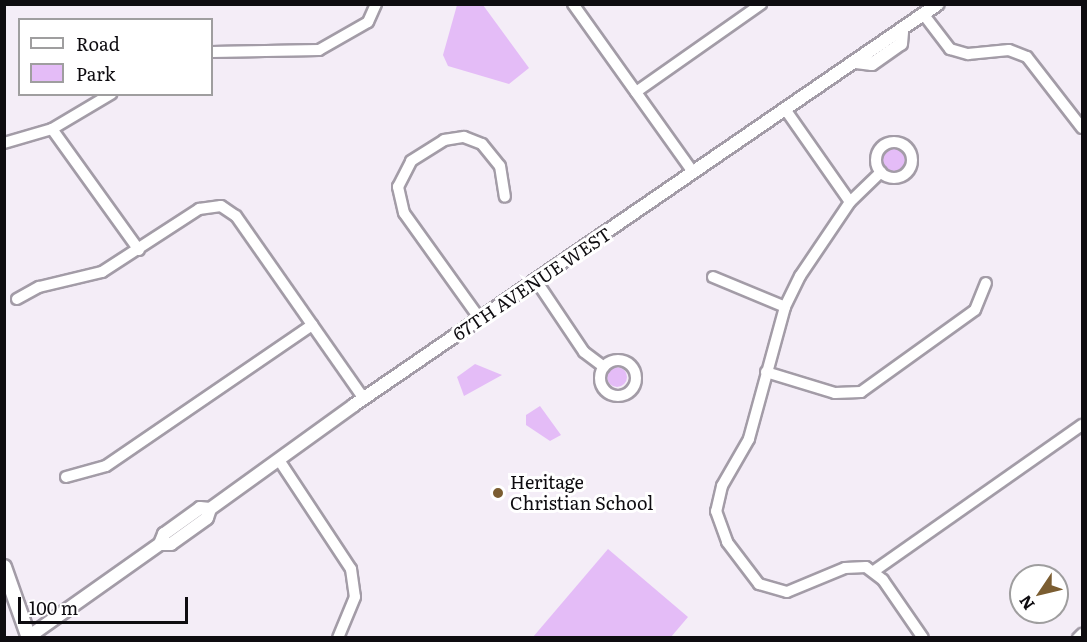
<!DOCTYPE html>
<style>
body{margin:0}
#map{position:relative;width:1087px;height:642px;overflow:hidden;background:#f4edf7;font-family:Literata,serif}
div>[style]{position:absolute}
.green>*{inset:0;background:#e4bcf7}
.round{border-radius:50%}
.roads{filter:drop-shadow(2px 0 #a39ca7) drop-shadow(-2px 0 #a39ca7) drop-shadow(0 2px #a39ca7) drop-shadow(0 -2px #a39ca7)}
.minor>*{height:10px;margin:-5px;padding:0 5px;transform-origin:5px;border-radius:5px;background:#fff}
.minor>.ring{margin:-5px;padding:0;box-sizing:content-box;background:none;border:10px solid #fff;border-radius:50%}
.tertiary>*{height:12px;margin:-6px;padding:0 6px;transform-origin:6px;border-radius:6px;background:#fff}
.secondary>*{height:14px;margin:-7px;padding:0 7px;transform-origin:7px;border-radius:7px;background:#fff}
.dots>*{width:16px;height:16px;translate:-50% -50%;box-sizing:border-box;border:3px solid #fff;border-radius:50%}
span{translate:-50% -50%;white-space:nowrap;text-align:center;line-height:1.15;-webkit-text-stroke:6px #fff;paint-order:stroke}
.street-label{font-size:18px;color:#0e0c10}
.poi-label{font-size:18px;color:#0e0c10}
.left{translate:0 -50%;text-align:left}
.frame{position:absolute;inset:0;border:6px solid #0e0c10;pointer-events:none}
.legend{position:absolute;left:18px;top:18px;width:195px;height:78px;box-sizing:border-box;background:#fff;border:2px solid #9f9e9f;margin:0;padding:8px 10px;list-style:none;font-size:18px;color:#0e0c10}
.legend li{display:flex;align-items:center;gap:12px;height:30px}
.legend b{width:30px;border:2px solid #9f9e9f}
.north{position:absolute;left:1009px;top:564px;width:60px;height:60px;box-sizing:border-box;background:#fff;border:2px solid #9f9e9f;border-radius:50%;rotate:235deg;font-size:16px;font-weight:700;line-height:24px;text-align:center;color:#0e0c10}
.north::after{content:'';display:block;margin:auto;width:21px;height:27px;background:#7b5d31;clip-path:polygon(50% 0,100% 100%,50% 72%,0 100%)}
.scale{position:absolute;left:18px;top:597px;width:170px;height:27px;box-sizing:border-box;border:3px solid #0e0c10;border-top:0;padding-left:8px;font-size:18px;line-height:21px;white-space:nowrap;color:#0e0c10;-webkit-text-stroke:4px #fff;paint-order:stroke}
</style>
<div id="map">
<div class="green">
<div style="clip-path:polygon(457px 5px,483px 5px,529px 68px,509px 84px,448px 66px,443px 55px)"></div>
<div class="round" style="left:881px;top:148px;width:24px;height:24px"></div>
<div style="clip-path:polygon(475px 364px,502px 375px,464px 396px,457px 377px)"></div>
<div class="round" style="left:607px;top:367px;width:20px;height:20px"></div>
<div style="clip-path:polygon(540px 406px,561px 435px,550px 441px,526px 425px,526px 415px)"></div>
<div style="clip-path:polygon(608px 549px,688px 617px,671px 637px,533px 637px)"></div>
</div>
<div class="roads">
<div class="minor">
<div style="left:573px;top:4px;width:206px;rotate:54.5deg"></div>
<div style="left:924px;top:15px;width:43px;rotate:52.6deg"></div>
<div style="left:950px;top:49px;width:19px;rotate:16deg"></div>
<div style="left:968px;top:54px;width:41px;rotate:-5.6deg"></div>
<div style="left:1009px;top:50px;width:19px;rotate:21deg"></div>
<div style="left:1027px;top:57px;width:90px;rotate:52.2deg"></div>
<div style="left:212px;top:52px;width:107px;rotate:-1.1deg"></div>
<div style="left:319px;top:50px;width:56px;rotate:-29.7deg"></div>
<div style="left:368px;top:22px;width:20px;rotate:-66deg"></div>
<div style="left:636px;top:92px;width:153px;rotate:-35.1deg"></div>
<div style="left:785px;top:109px;width:113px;rotate:55deg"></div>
<div style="left:52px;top:129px;width:149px;rotate:54.3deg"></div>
<div class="ring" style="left:876px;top:142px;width:26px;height:26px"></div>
<div style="left:4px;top:143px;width:50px;rotate:-16.3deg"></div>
<div style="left:52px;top:129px;width:69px;rotate:-30.7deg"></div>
<div style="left:881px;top:172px;width:43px;rotate:135.9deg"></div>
<div style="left:850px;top:202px;width:89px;rotate:124deg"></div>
<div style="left:800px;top:276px;width:34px;rotate:116deg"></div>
<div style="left:785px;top:307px;width:137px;rotate:105.3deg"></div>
<div style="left:749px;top:439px;width:54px;rotate:119.9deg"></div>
<div style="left:722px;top:486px;width:26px;rotate:103deg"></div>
<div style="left:716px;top:511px;width:33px;rotate:70deg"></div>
<div style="left:727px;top:542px;width:53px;rotate:52.7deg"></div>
<div style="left:759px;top:584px;width:29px;rotate:16deg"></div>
<div style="left:787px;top:592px;width:63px;rotate:-22.5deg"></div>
<div style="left:845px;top:568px;width:21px;rotate:-3deg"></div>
<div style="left:866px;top:567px;width:21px;rotate:37deg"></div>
<div style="left:883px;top:580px;width:70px;rotate:55.4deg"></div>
<div style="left:713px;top:277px;width:78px;rotate:22.6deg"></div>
<div style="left:537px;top:282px;width:84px;rotate:56.1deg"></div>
<div style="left:584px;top:352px;width:25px;rotate:37deg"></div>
<div style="left:17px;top:299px;width:25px;rotate:-29deg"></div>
<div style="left:39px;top:287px;width:65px;rotate:-13.4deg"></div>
<div style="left:102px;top:272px;width:116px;rotate:-33deg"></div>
<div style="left:199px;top:209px;width:22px;rotate:-8deg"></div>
<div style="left:221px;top:206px;width:18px;rotate:34deg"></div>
<div style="left:236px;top:216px;width:223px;rotate:55deg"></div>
<div style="left:480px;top:319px;width:130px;rotate:-125.6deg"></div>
<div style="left:404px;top:213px;width:27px;rotate:-103deg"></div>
<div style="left:398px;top:187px;width:29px;rotate:-63deg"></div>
<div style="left:411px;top:161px;width:39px;rotate:-32deg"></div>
<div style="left:444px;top:140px;width:20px;rotate:-9deg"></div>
<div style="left:464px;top:137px;width:19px;rotate:21deg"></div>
<div style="left:482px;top:144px;width:28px;rotate:51deg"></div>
<div style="left:500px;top:166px;width:31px;rotate:81deg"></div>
<div class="ring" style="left:600px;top:360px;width:26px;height:26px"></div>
<div style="left:766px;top:372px;width:72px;rotate:16.9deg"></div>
<div style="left:835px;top:393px;width:26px;rotate:-2deg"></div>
<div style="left:861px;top:392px;width:140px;rotate:-35.7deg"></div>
<div style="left:975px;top:310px;width:29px;rotate:-68deg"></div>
<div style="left:279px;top:460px;width:131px;rotate:56.6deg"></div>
<div style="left:351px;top:569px;width:28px;rotate:82deg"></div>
<div style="left:355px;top:597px;width:44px;rotate:112.5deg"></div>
<div style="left:66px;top:477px;width:41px;rotate:-15.4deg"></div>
<div style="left:106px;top:466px;width:250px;rotate:-34.4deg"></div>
<div style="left:874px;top:571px;width:254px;rotate:-35.1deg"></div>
<div style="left:1078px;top:638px;width:6px;rotate:-45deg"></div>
</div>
<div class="tertiary">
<div style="left:856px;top:62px;width:16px;rotate:7deg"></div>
<div style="left:872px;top:64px;width:35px;rotate:-35deg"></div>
<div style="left:901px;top:44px;width:12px;rotate:-85deg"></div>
<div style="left:160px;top:544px;width:11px"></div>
<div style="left:171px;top:544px;width:44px;rotate:-35.8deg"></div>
<div style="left:207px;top:518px;width:9px;rotate:-72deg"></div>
<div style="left:210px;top:509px;width:178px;rotate:-35.8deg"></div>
<div style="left:354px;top:405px;width:708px;rotate:-34.48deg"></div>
<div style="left:27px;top:638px;width:163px;rotate:-35.3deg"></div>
<div style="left:160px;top:544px;width:11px;rotate:-68deg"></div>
<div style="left:164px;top:534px;width:44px;rotate:-35.8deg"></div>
<div style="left:200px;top:508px;width:10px;rotate:6deg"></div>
</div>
<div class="secondary">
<div style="left:4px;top:567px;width:75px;rotate:70.6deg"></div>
</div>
</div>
<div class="dots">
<div style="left:498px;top:493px;background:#7b5d31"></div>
</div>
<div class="street-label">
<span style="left:532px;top:284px;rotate:-34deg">67TH AVENUE WEST</span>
</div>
<div class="poi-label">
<span class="left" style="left:510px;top:493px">Heritage<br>Christian School</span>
</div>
<div class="frame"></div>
<ul class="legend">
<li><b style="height:8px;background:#fff"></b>Road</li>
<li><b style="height:16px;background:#e4bcf7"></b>Park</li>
</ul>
<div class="north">N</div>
<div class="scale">100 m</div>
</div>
